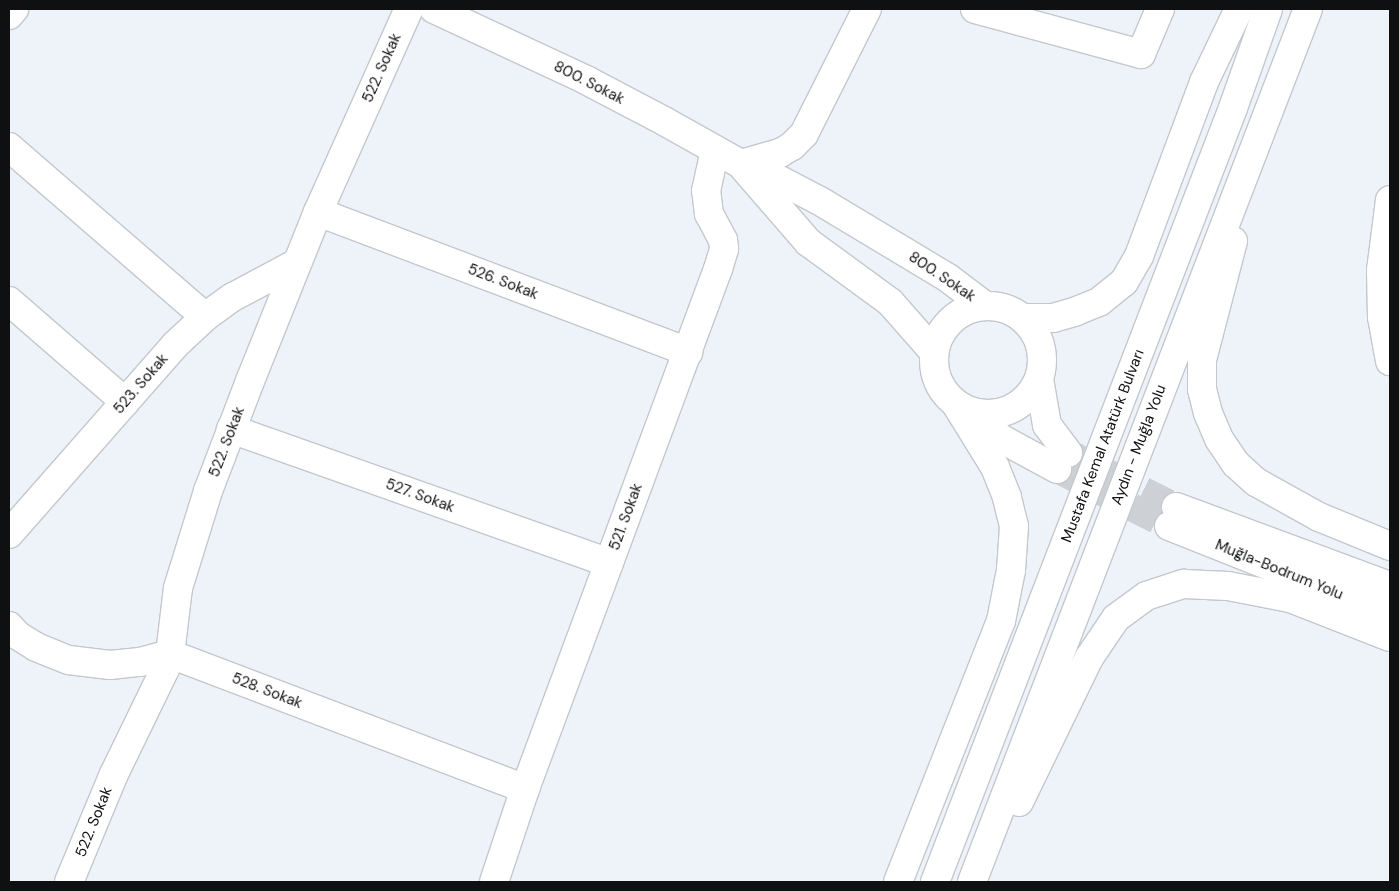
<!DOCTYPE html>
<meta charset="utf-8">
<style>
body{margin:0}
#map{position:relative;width:1399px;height:891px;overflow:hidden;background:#eef3f9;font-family:"DM Sans",sans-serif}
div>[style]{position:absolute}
.trunk-tunnel>*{height:28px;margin-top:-14px;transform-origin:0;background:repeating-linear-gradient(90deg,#cdd1d6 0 28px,transparent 0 42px)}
.roads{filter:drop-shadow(1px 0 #c3c8ce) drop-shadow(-1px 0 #c3c8ce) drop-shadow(0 1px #c3c8ce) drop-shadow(0 -1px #c3c8ce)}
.minor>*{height:28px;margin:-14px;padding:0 14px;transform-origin:14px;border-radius:14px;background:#fff}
.tertiary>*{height:28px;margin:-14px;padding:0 14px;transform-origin:14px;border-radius:14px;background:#fff}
.trunk>*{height:28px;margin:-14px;padding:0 14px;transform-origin:14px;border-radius:14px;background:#fff}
.trunk>.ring{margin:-14px;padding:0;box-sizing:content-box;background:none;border:28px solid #fff;border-radius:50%}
span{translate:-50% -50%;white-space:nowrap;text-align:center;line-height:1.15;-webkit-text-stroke:4px #fff;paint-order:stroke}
.street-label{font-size:15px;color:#0f1012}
.frame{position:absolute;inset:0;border:10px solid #0f1012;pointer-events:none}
</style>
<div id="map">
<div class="trunk-tunnel">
<div style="left:1068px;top:453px;width:121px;rotate:26.6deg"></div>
<div style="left:1057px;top:469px;width:126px;rotate:27deg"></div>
</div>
<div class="roads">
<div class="minor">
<div style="left:975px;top:9px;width:172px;rotate:15.2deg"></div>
<div style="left:1141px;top:54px;width:49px;rotate:-67.1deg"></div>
<div style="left:9px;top:15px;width:8px;rotate:-50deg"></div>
<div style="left:9px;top:147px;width:259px;rotate:40.9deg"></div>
<div style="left:741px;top:164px;width:41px;rotate:-15.8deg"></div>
<div style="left:780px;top:153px;width:14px;rotate:-30deg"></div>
<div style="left:792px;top:146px;width:17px;rotate:-45deg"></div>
<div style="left:804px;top:134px;width:140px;rotate:-63.3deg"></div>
<div style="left:1390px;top:200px;width:71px;rotate:97.3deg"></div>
<div style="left:1381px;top:270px;width:47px;rotate:88.8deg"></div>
<div style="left:1382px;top:317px;width:45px;rotate:79.7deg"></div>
<div style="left:318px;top:212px;width:396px;rotate:20.7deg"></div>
<div style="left:9px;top:301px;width:154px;rotate:41deg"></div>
<div style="left:231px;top:429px;width:401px;rotate:19.5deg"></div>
<div style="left:9px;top:534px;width:252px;rotate:-48.7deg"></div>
<div style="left:175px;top:345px;width:41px;rotate:-43deg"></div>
<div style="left:205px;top:317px;width:34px;rotate:-36deg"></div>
<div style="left:233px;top:297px;width:72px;rotate:-28deg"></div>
<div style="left:9px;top:626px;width:12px;rotate:48deg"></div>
<div style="left:17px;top:635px;width:22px;rotate:32deg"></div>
<div style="left:36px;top:647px;width:35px;rotate:22deg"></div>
<div style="left:69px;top:660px;width:41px;rotate:7deg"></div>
<div style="left:110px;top:665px;width:30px;rotate:-6deg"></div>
<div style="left:140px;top:662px;width:31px;rotate:-15deg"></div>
<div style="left:170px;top:654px;width:380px;rotate:20.8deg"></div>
<div style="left:69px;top:882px;width:117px;rotate:-67.4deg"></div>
<div style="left:114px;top:774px;width:117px;rotate:-64.1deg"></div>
<div style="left:165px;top:669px;width:16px;rotate:-72deg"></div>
<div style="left:170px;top:654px;width:66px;rotate:-83.1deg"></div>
<div style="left:178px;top:588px;width:102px;rotate:-72.8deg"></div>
<div style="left:208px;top:491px;width:118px;rotate:-69.1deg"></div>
<div style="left:250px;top:381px;width:182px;rotate:-68.1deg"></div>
<div style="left:318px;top:212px;width:222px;rotate:-65.9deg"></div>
<div style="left:494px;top:882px;width:98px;rotate:-71.6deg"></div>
<div style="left:525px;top:789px;width:555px;rotate:-69.64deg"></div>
<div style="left:718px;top:269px;width:21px;rotate:-73deg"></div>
<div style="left:724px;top:249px;width:9px;rotate:-96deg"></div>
<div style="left:723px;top:240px;width:30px;rotate:-118deg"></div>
<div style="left:709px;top:214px;width:23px;rotate:-97deg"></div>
<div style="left:706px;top:191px;width:42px;rotate:-77.6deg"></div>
</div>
<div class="tertiary">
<div style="left:434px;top:9px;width:168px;rotate:25deg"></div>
<div style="left:586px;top:80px;width:88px;rotate:27.7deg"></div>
<div style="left:664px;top:121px;width:88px;rotate:29.2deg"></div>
<div style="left:741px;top:164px;width:31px;rotate:21deg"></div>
<div style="left:770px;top:175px;width:56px;rotate:27.5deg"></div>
<div style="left:820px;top:201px;width:149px;rotate:31deg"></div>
<div style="left:948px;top:278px;width:46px;rotate:37.1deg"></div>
<div style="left:744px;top:168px;width:98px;rotate:49.1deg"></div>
<div style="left:808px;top:242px;width:102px;rotate:36.2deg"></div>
<div style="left:890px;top:302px;width:67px;rotate:48.7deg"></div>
</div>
<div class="trunk">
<div style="left:1233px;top:241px;width:123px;rotate:104.6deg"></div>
<div style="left:1202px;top:360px;width:29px;rotate:90deg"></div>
<div style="left:1202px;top:389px;width:25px;rotate:76deg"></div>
<div style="left:1208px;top:413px;width:28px;rotate:67deg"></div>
<div style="left:1219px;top:439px;width:30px;rotate:56deg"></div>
<div style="left:1236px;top:464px;width:27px;rotate:42deg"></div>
<div style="left:1256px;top:482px;width:72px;rotate:29.1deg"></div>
<div style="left:1319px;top:517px;width:77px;rotate:22.2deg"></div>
<div class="ring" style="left:934px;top:306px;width:80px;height:80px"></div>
<div style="left:1022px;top:318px;width:31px"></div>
<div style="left:1053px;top:318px;width:22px;rotate:-16deg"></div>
<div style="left:1074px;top:312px;width:27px;rotate:-22deg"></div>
<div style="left:1099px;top:302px;width:32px;rotate:-39deg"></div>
<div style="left:1124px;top:282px;width:30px;rotate:-60deg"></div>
<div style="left:1139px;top:256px;width:186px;rotate:-69.5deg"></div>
<div style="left:1204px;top:82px;width:81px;rotate:-64.4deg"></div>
<div style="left:1039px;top:379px;width:47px;rotate:80.1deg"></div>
<div style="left:1047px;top:425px;width:35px;rotate:53deg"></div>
<div style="left:979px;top:414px;width:32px;rotate:49deg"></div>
<div style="left:1000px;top:438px;width:65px;rotate:28.5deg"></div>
<div style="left:1176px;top:507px;width:228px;rotate:20.3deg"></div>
<div style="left:1169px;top:526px;width:238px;rotate:21.7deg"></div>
<div style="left:1019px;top:802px;width:160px;rotate:-64.1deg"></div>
<div style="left:1089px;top:658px;width:48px;rotate:-56deg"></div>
<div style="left:1116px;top:618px;width:37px;rotate:-36deg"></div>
<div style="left:1146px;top:596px;width:40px;rotate:-18deg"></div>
<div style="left:1184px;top:584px;width:44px;rotate:2.6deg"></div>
<div style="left:1228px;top:586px;width:63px;rotate:11deg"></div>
<div style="left:1290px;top:598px;width:107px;rotate:21.3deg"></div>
<div style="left:898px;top:882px;width:281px;rotate:-68.5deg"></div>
<div style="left:1001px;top:621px;width:52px;rotate:-78.9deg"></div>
<div style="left:1011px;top:570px;width:44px;rotate:-86.1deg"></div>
<div style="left:1014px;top:526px;width:30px;rotate:-104deg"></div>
<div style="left:1007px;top:497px;width:32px;rotate:-112deg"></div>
<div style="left:995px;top:467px;width:74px;rotate:-121.8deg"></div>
<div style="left:935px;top:882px;width:829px;rotate:-68.94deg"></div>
<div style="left:1233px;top:108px;width:105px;rotate:-70.5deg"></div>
<div style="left:972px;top:882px;width:935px;rotate:-68.95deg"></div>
</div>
</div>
<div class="street-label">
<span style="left:382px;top:68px;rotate:-66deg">522. Sokak</span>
<span style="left:589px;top:83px;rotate:27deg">800. Sokak</span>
<span style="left:942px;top:277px;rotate:34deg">800. Sokak</span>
<span style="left:503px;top:282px;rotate:21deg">526. Sokak</span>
<span style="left:141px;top:384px;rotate:-49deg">523. Sokak</span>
<span style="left:227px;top:442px;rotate:-69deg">522. Sokak</span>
<span style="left:1139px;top:445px;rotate:-69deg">Aydın - Muğla Yolu</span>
<span style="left:1103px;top:446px;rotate:-69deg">Mustafa Kemal Atatürk Bulvarı</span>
<span style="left:420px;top:496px;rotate:20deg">527. Sokak</span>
<span style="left:626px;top:517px;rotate:-70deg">521. Sokak</span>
<span style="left:1279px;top:570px;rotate:22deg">Muğla-Bodrum Yolu</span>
<span style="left:267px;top:691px;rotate:21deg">528. Sokak</span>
<span style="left:94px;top:822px;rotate:-68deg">522. Sokak</span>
</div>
<div class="frame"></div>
</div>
